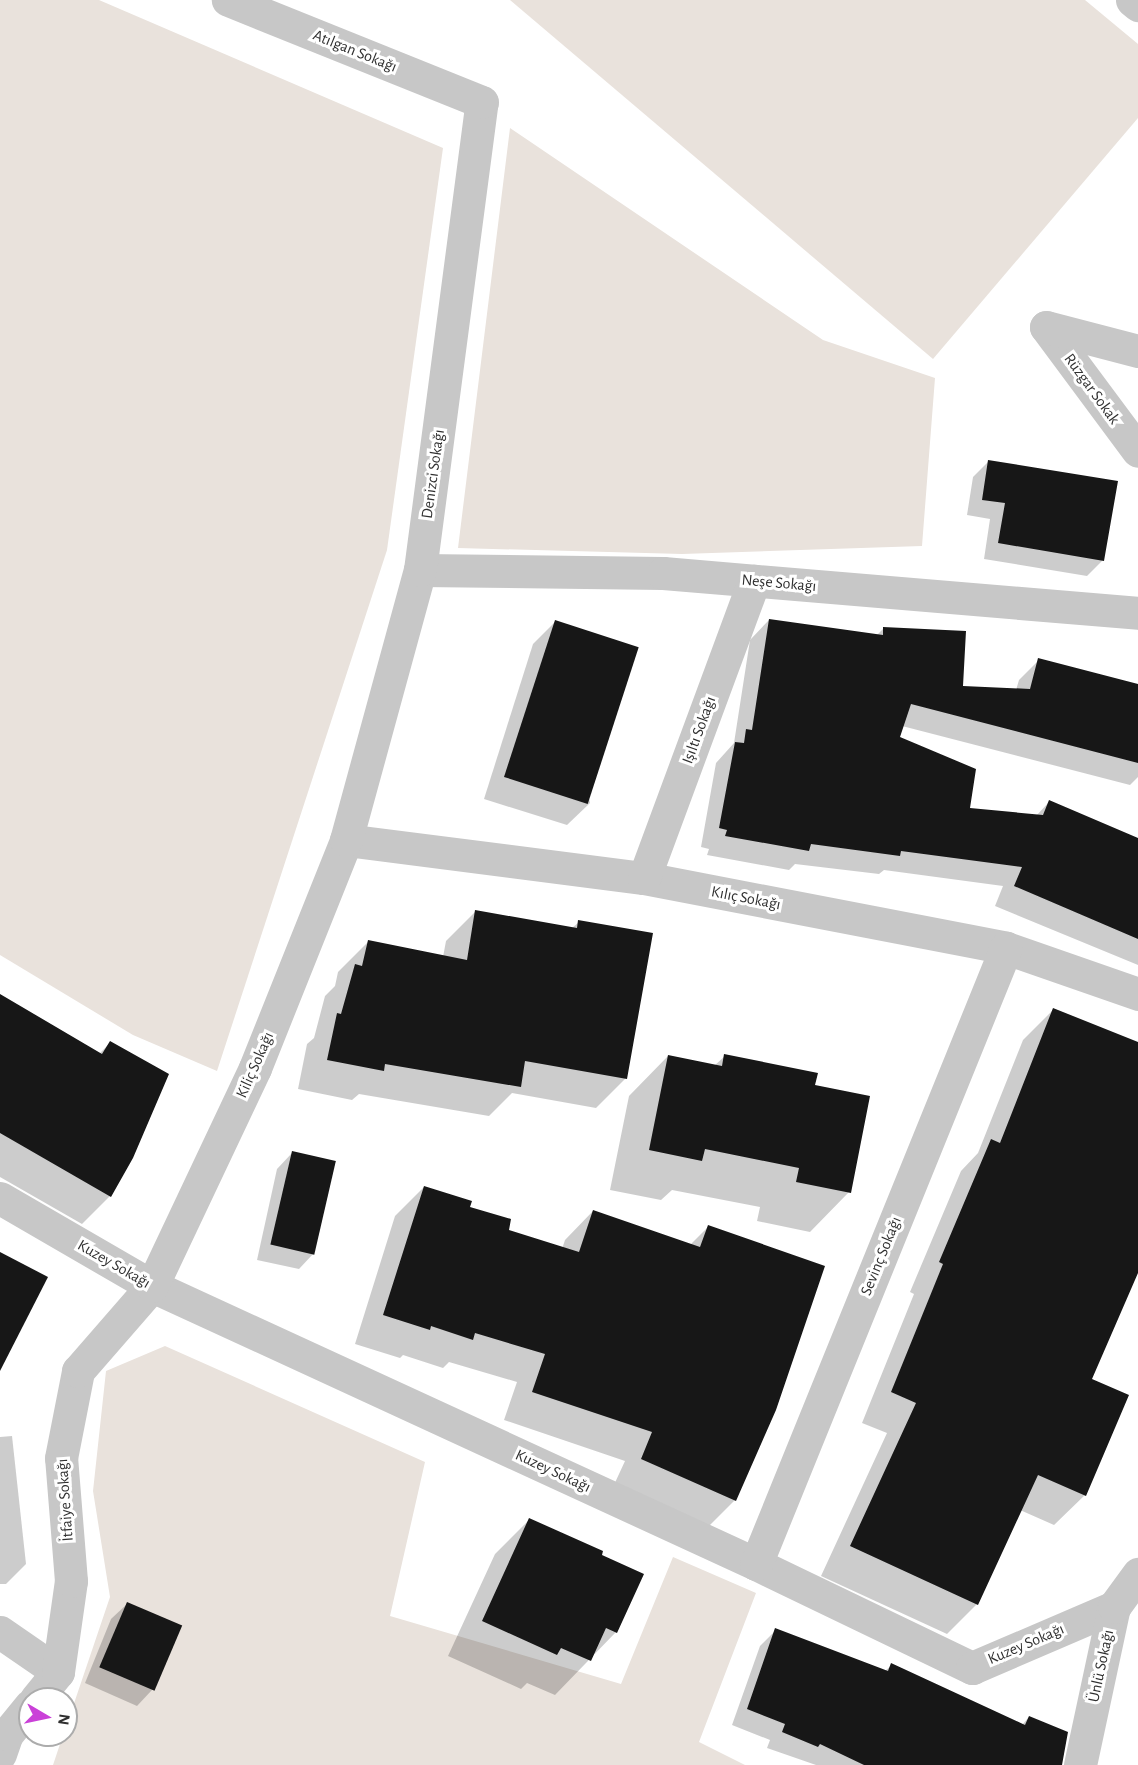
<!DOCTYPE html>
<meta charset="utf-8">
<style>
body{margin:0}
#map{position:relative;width:1138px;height:1765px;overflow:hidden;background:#fff;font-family:"Alegreya Sans",sans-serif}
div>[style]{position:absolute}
.green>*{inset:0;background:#e9e2dc}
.shadow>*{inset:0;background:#0003}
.building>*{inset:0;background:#171717;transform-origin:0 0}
.street>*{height:33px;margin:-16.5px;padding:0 16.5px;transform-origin:16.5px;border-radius:16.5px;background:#c7c7c7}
span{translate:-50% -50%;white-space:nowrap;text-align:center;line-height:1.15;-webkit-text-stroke:6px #fff;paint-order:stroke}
.street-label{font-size:16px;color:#303030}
.north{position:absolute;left:18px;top:1687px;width:60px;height:60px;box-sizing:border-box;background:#fff;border:2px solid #acacac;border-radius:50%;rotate:99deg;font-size:16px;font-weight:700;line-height:24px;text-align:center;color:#303030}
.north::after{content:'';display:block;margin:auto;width:21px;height:27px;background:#ca41d8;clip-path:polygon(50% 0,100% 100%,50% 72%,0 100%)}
</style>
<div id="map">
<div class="green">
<div style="clip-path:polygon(0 0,99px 0,443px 148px,387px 550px,217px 1071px,133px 1035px,0 955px)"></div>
<div style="clip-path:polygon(510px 0,1085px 0,1138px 44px,1138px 118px,933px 359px)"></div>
<div style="clip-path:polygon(510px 128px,823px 340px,935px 378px,922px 546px,682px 554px,458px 548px)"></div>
<div style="clip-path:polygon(165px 1346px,425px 1462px,390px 1616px,621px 1684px,673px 1557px,756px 1593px,699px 1742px,745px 1765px,53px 1765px,63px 1735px,66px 1735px,66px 1727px,110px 1597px,93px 1491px,106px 1371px)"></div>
</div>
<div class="shadow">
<div style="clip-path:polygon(989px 461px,1103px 560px,1087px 576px,984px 559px,990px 519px,967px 515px,973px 477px)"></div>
<div style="clip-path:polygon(769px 620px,876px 636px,884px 628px,961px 688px,1016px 690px,1019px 680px,1039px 660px,1138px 686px,1138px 777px,1130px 785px,902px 726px,898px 738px,969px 809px,1036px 816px,1049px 802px,1138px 840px,1138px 965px,995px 906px,1003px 886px,884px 870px,879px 874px,795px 864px,789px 870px,707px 855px,709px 849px,701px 847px,716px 763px,734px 743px,750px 640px)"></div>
<div style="clip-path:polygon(555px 622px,590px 803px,567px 825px,484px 799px,533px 644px)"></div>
<div style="clip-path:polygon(476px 911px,572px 928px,579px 922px,626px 1078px,596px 1108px,512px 1093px,489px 1116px,359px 1094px,352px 1100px,298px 1089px,307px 1044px,314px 1038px,325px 996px,335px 986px,338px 972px,368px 942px,443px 957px,446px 941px)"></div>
<div style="clip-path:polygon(0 995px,99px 1054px,110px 1043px,110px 1196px,82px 1224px,0 1177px)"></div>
<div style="clip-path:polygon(1053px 1010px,1138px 1044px,1138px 1270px,1090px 1380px,1085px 1495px,1054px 1525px,1020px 1510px,977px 1604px,947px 1634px,821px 1576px,887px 1433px,862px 1423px,914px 1294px,910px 1292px,961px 1171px,978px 1153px,1023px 1040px)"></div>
<div style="clip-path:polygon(668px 1056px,714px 1066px,725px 1056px,813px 1086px,849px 1192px,810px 1232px,757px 1221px,760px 1207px,672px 1190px,661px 1200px,610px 1190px,629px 1096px)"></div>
<div style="clip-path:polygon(292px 1153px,314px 1253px,299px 1269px,257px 1260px,277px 1169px)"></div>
<div style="clip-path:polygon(424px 1187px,468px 1208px,507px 1231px,562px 1249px,565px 1240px,593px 1211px,690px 1245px,708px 1227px,735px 1500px,706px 1529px,613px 1487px,625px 1461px,504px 1420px,517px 1382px,449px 1362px,443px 1368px,403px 1355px,400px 1358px,355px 1344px,395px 1216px)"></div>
<div style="clip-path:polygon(12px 1436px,26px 1564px,6px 1584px,0 1584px,0 1437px)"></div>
<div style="clip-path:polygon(530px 1519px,616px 1632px,555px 1695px,527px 1683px,521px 1689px,448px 1656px,495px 1554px)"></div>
<div style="clip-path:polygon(127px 1604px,152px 1690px,137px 1706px,85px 1683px,111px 1619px)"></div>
<div style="clip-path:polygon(776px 1630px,885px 1671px,892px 1665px,1022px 1725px,1029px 1717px,1053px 1765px,816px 1765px,767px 1748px,770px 1740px,732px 1725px,760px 1646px)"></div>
</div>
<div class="building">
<div style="clip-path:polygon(988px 460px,1118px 481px,1104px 561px,998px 543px,1005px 503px,982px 500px)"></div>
<div style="clip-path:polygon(769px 619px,883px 635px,883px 627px,966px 631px,963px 686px,1030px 689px,1038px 658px,1138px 684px,1138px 763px,911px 704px,900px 737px,976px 769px,970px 808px,1043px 815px,1049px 800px,1138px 838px,1138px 939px,1014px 886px,1022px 867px,901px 851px,900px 856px,811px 844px,809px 851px,725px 836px,727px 830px,719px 828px,735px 742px,744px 743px,746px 729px,752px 730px)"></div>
<div style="left:555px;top:620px;width:88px;height:165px;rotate:18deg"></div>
<div style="clip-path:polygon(475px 910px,577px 928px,578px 920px,653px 933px,627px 1079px,525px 1061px,521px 1087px,385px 1064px,384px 1071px,327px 1060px,337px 1013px,341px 1014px,355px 964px,362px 966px,368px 940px,467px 960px)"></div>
<div style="clip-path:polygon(0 994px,102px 1054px,110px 1041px,169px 1074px,133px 1158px,111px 1197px,0 1133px)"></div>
<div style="clip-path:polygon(1053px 1008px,1138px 1042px,1138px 1273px,1092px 1379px,1129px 1395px,1086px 1496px,1038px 1475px,978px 1605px,850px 1546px,916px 1403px,891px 1392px,943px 1264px,939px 1262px,991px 1139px,1000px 1143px)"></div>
<div style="clip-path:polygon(724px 1054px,818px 1073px,815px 1085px,870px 1096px,851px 1193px,796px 1182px,799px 1168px,705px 1149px,702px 1161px,649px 1150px,668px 1055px,722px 1066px)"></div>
<div style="left:292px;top:1151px;width:45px;height:96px;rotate:13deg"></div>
<div style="clip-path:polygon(424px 1186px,472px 1201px,470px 1207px,511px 1219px,509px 1230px,579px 1252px,593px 1210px,700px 1247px,708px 1225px,825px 1266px,776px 1410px,736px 1501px,641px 1459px,652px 1432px,532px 1392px,545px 1354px,475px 1333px,473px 1340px,431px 1326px,430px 1330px,383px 1315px)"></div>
<div style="clip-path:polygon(0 1252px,48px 1277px,0 1371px)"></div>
<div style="clip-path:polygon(529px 1518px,603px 1551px,602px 1555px,644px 1574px,617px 1633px,606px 1628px,591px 1661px,561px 1648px,557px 1655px,482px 1621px)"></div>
<div style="left:127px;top:1602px;width:60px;height:71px;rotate:23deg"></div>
<div style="clip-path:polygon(775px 1628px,888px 1671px,891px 1663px,1025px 1725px,1029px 1716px,1068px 1732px,1062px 1765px,864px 1765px,820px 1744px,818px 1747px,782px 1732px,785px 1724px,747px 1709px)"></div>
</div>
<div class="street">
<div style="left:1132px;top:0;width:8px;rotate:40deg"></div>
<div style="left:1046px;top:327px;width:154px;rotate:53.4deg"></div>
<div style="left:1046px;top:327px;width:95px;rotate:14.6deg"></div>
<div style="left:420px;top:570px;width:243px;rotate:0.7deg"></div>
<div style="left:663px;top:573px;width:477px;rotate:4.8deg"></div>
<div style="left:346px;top:840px;width:300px;rotate:7.3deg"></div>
<div style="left:644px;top:878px;width:369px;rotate:10.9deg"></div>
<div style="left:1006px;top:948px;width:140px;rotate:19.2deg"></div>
<div style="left:644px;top:878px;width:317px;rotate:-69.7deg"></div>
<div style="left:0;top:1198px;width:176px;rotate:30.1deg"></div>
<div style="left:152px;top:1286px;width:665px;rotate:24.71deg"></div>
<div style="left:756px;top:1564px;width:240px;rotate:25.7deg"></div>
<div style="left:972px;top:1668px;width:155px;rotate:-23.2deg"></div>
<div style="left:756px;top:1564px;width:665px;rotate:-67.91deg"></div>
<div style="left:0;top:1632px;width:70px;rotate:34.6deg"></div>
<div style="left:36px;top:1699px;width:35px;rotate:-51deg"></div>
<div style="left:58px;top:1672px;width:92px;rotate:-81.9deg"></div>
<div style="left:71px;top:1581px;width:123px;rotate:-94.6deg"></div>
<div style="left:61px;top:1458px;width:89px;rotate:-78.9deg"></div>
<div style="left:78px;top:1371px;width:113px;rotate:-49deg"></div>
<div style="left:152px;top:1286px;width:241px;rotate:-64.7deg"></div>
<div style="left:255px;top:1068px;width:245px;rotate:-68.2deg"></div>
<div style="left:346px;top:840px;width:280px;rotate:-74.7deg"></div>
<div style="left:420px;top:570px;width:472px;rotate:-82.5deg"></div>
<div style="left:482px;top:102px;width:274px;rotate:-158.1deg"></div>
<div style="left:0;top:1754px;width:21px;rotate:-71deg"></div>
<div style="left:7px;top:1734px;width:36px;rotate:-51deg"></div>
<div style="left:1080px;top:1765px;width:162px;rotate:-77.9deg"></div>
<div style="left:1114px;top:1607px;width:41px;rotate:-54deg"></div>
</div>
<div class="street-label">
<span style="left:355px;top:51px;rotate:22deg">Atılgan Sokağı</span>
<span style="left:1092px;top:389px;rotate:54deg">Rüzgar Sokak</span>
<span style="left:433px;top:474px;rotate:-82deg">Denizci Sokağı</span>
<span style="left:779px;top:583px;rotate:5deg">Neşe Sokağı</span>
<span style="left:699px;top:730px;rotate:-70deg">Işıltı Sokağı</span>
<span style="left:746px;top:898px;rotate:11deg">Kılıç Sokağı</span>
<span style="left:255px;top:1065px;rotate:-66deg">Kiliç Sokağı</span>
<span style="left:881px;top:1256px;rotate:-68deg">Sevinç Sokağı</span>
<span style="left:114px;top:1264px;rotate:30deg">Kuzey Sokağı</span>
<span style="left:553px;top:1471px;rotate:25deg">Kuzey Sokağı</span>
<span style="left:65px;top:1500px;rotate:-94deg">İtfaiye Sokağı</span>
<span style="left:1026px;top:1644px;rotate:-23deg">Kuzey Sokağı</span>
<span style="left:1101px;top:1666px;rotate:-78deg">Ünlü Sokağı</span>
</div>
<div class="north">N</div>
</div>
